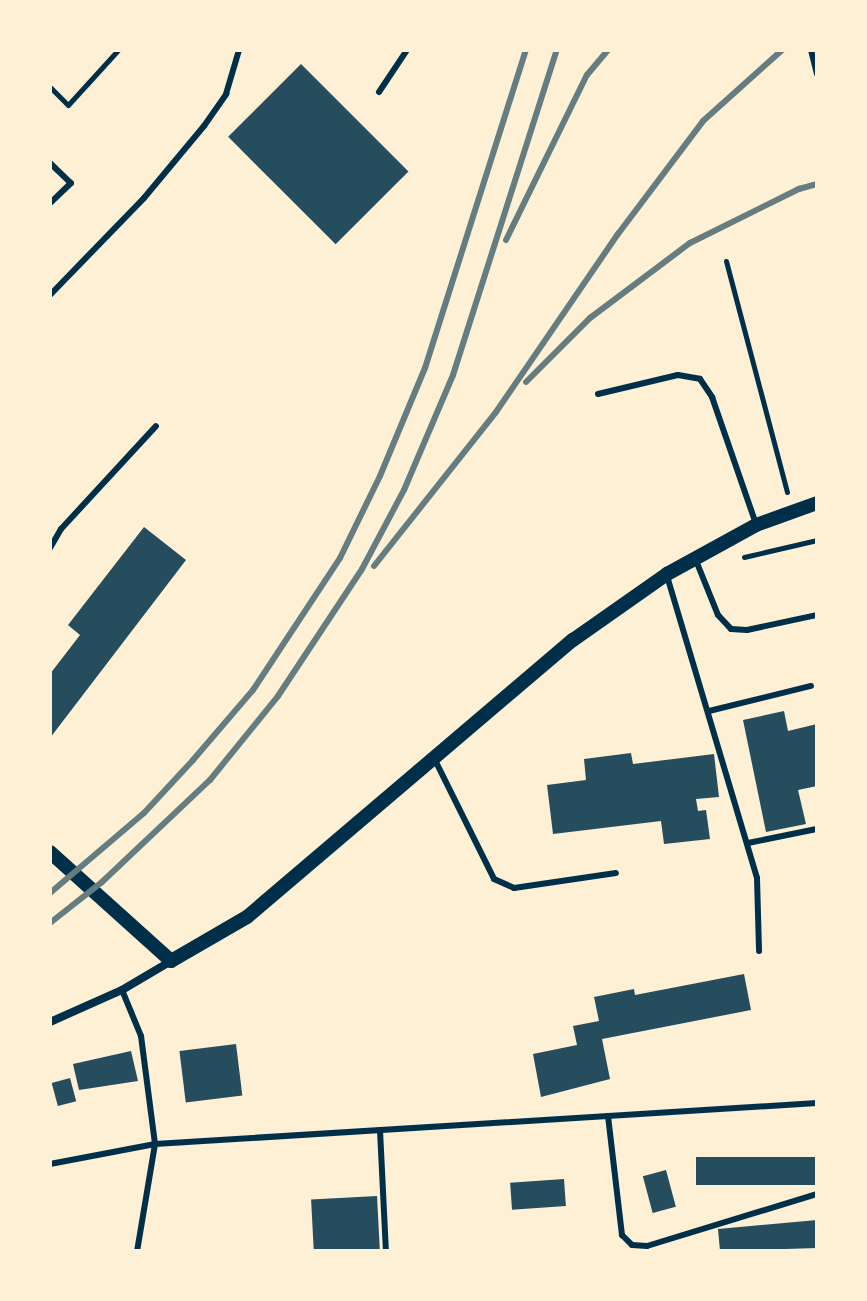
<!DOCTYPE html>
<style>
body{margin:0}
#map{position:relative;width:867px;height:1301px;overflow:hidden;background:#fdf0d5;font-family:"Fira Sans Condensed",sans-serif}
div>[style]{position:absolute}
.building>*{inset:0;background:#264d5e;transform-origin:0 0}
.path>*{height:5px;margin:-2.5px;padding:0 2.5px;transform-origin:2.5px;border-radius:2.5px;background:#003049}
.service>*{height:6px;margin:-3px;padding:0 3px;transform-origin:3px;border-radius:3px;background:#003049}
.minor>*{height:8px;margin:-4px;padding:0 4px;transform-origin:4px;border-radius:4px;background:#003049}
.tertiary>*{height:14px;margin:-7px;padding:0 7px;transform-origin:7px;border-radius:7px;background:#003049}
.rail>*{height:6px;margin:-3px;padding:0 3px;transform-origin:3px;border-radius:3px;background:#657d81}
span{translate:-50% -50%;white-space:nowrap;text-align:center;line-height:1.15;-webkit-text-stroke:8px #fdf0d5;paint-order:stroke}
.frame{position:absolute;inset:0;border:52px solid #fdf0d5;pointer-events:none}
</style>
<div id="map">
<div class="building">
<div style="left:301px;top:64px;width:152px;height:103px;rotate:45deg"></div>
<div style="clip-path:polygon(144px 527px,186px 560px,50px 738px,50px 674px,80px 635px,68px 625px)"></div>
<div style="clip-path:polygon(784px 711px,788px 731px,817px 724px,817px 786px,798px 790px,806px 824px,766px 832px,743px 720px)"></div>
<div style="clip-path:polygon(631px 753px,633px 764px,714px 754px,719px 797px,696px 799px,698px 811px,706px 810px,710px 839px,664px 844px,661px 821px,553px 834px,547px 785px,586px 780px,584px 759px)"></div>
<div style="clip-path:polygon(744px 974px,751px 1010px,602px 1039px,610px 1079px,541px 1097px,533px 1054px,577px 1045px,573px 1026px,599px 1021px,594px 997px,634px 989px,635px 995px)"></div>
<div style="left:236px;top:1044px;width:52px;height:57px;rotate:83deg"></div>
<div style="clip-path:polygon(131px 1051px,138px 1081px,79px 1090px,73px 1064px)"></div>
<div style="left:70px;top:1078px;width:24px;height:19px;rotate:75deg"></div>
<div style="left:817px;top:1157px;width:28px;height:121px;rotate:90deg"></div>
<div style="left:666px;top:1170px;width:38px;height:24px;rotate:75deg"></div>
<div style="left:564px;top:1179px;width:27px;height:54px;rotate:86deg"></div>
<div style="left:377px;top:1196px;width:55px;height:66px;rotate:87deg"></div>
<div style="clip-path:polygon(817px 1220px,817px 1248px,720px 1251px,718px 1229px)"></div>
</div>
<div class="path">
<div style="left:50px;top:87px;width:25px;rotate:45deg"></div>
<div style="left:68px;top:105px;width:74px;rotate:-47.7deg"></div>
<div style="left:726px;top:261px;width:239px;rotate:75.2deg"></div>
<div style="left:744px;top:557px;width:75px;rotate:-13.1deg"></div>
</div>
<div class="service">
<div style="left:811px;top:50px;width:25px;rotate:76deg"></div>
<div style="left:379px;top:92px;width:50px;rotate:-56.3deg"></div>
<div style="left:50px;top:163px;width:29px;rotate:44deg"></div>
<div style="left:71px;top:183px;width:29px;rotate:136deg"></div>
<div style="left:50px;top:295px;width:135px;rotate:-45.9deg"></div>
<div style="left:144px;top:198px;width:94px;rotate:-50.2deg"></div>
<div style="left:204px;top:126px;width:39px;rotate:-55deg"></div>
<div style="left:226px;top:94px;width:46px;rotate:-73.5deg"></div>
<div style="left:598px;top:394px;width:82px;rotate:-13.4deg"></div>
<div style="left:678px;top:375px;width:22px;rotate:10deg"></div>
<div style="left:700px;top:379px;width:22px;rotate:56deg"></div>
<div style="left:712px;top:397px;width:134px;rotate:70.9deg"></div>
<div style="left:50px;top:548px;width:22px;rotate:-60deg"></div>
<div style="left:61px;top:529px;width:140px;rotate:-47.3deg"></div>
<div style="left:695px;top:558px;width:61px;rotate:68deg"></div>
<div style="left:718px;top:615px;width:19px;rotate:47deg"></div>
<div style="left:731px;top:629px;width:16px;rotate:4deg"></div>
<div style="left:747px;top:630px;width:72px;rotate:-12.1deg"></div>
<div style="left:667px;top:576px;width:315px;rotate:73.4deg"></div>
<div style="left:757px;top:878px;width:73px;rotate:88.4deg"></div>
<div style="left:709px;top:711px;width:105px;rotate:-13.8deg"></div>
<div style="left:434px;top:758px;width:135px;rotate:63.6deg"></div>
<div style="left:494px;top:879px;width:22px;rotate:24deg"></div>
<div style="left:514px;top:888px;width:103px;rotate:-8.4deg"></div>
<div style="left:748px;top:843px;width:70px;rotate:-11.5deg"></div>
<div style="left:122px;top:990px;width:50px;rotate:67.6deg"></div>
<div style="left:141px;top:1036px;width:109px;rotate:82.6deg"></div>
<div style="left:155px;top:1144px;width:109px;rotate:99.5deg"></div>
<div style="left:608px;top:1116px;width:120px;rotate:83.3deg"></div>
<div style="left:622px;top:1235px;width:14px;rotate:45deg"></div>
<div style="left:632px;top:1245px;width:15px;rotate:4deg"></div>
<div style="left:647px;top:1246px;width:178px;rotate:-17deg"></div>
<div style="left:380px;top:1130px;width:121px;rotate:87.2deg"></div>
<div style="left:50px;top:1164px;width:107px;rotate:-10.8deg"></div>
<div style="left:155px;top:1144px;width:663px;rotate:-3.54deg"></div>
</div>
<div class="minor">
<div style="left:50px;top:1022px;width:79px;rotate:-24deg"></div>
<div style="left:122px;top:990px;width:57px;rotate:-30.6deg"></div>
</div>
<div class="tertiary">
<div style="left:50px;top:852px;width:163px;rotate:42deg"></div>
<div style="left:171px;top:961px;width:88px;rotate:-30.1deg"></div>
<div style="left:247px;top:917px;width:428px;rotate:-40.4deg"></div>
<div style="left:573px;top:640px;width:115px;rotate:-35.1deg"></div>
<div style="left:667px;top:574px;width:102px;rotate:-28.8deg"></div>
<div style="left:756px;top:525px;width:65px;rotate:-19.8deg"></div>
</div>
<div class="rail">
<div style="left:506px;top:240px;width:184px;rotate:-63.9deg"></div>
<div style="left:587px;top:75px;width:33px;rotate:-50deg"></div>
<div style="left:526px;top:382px;width:91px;rotate:-45deg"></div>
<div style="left:590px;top:318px;width:125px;rotate:-36.9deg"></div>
<div style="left:690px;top:243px;width:122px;rotate:-26.4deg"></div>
<div style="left:799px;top:189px;width:19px;rotate:-16deg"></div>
<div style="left:374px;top:566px;width:196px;rotate:-51.6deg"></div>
<div style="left:496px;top:412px;width:216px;rotate:-55.6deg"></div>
<div style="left:618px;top:234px;width:141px;rotate:-53deg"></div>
<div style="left:703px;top:121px;width:106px;rotate:-41.9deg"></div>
<div style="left:50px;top:893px;width:123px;rotate:-40.4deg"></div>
<div style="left:144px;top:813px;width:72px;rotate:-47.2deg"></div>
<div style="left:193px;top:760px;width:92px;rotate:-49.4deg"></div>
<div style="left:253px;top:690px;width:158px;rotate:-56.6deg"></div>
<div style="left:340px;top:558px;width:91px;rotate:-64deg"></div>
<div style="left:380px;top:476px;width:117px;rotate:-67.4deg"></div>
<div style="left:425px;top:368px;width:334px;rotate:-72.4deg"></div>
<div style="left:50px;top:923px;width:66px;rotate:-38.3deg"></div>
<div style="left:102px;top:882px;width:149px;rotate:-43.4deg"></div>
<div style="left:210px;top:780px;width:108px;rotate:-51deg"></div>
<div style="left:278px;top:696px;width:152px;rotate:-56.5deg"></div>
<div style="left:362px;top:569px;width:89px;rotate:-62deg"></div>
<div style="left:404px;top:490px;width:125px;rotate:-66.9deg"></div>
<div style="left:453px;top:375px;width:341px;rotate:-72.3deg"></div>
</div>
<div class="frame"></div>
</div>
